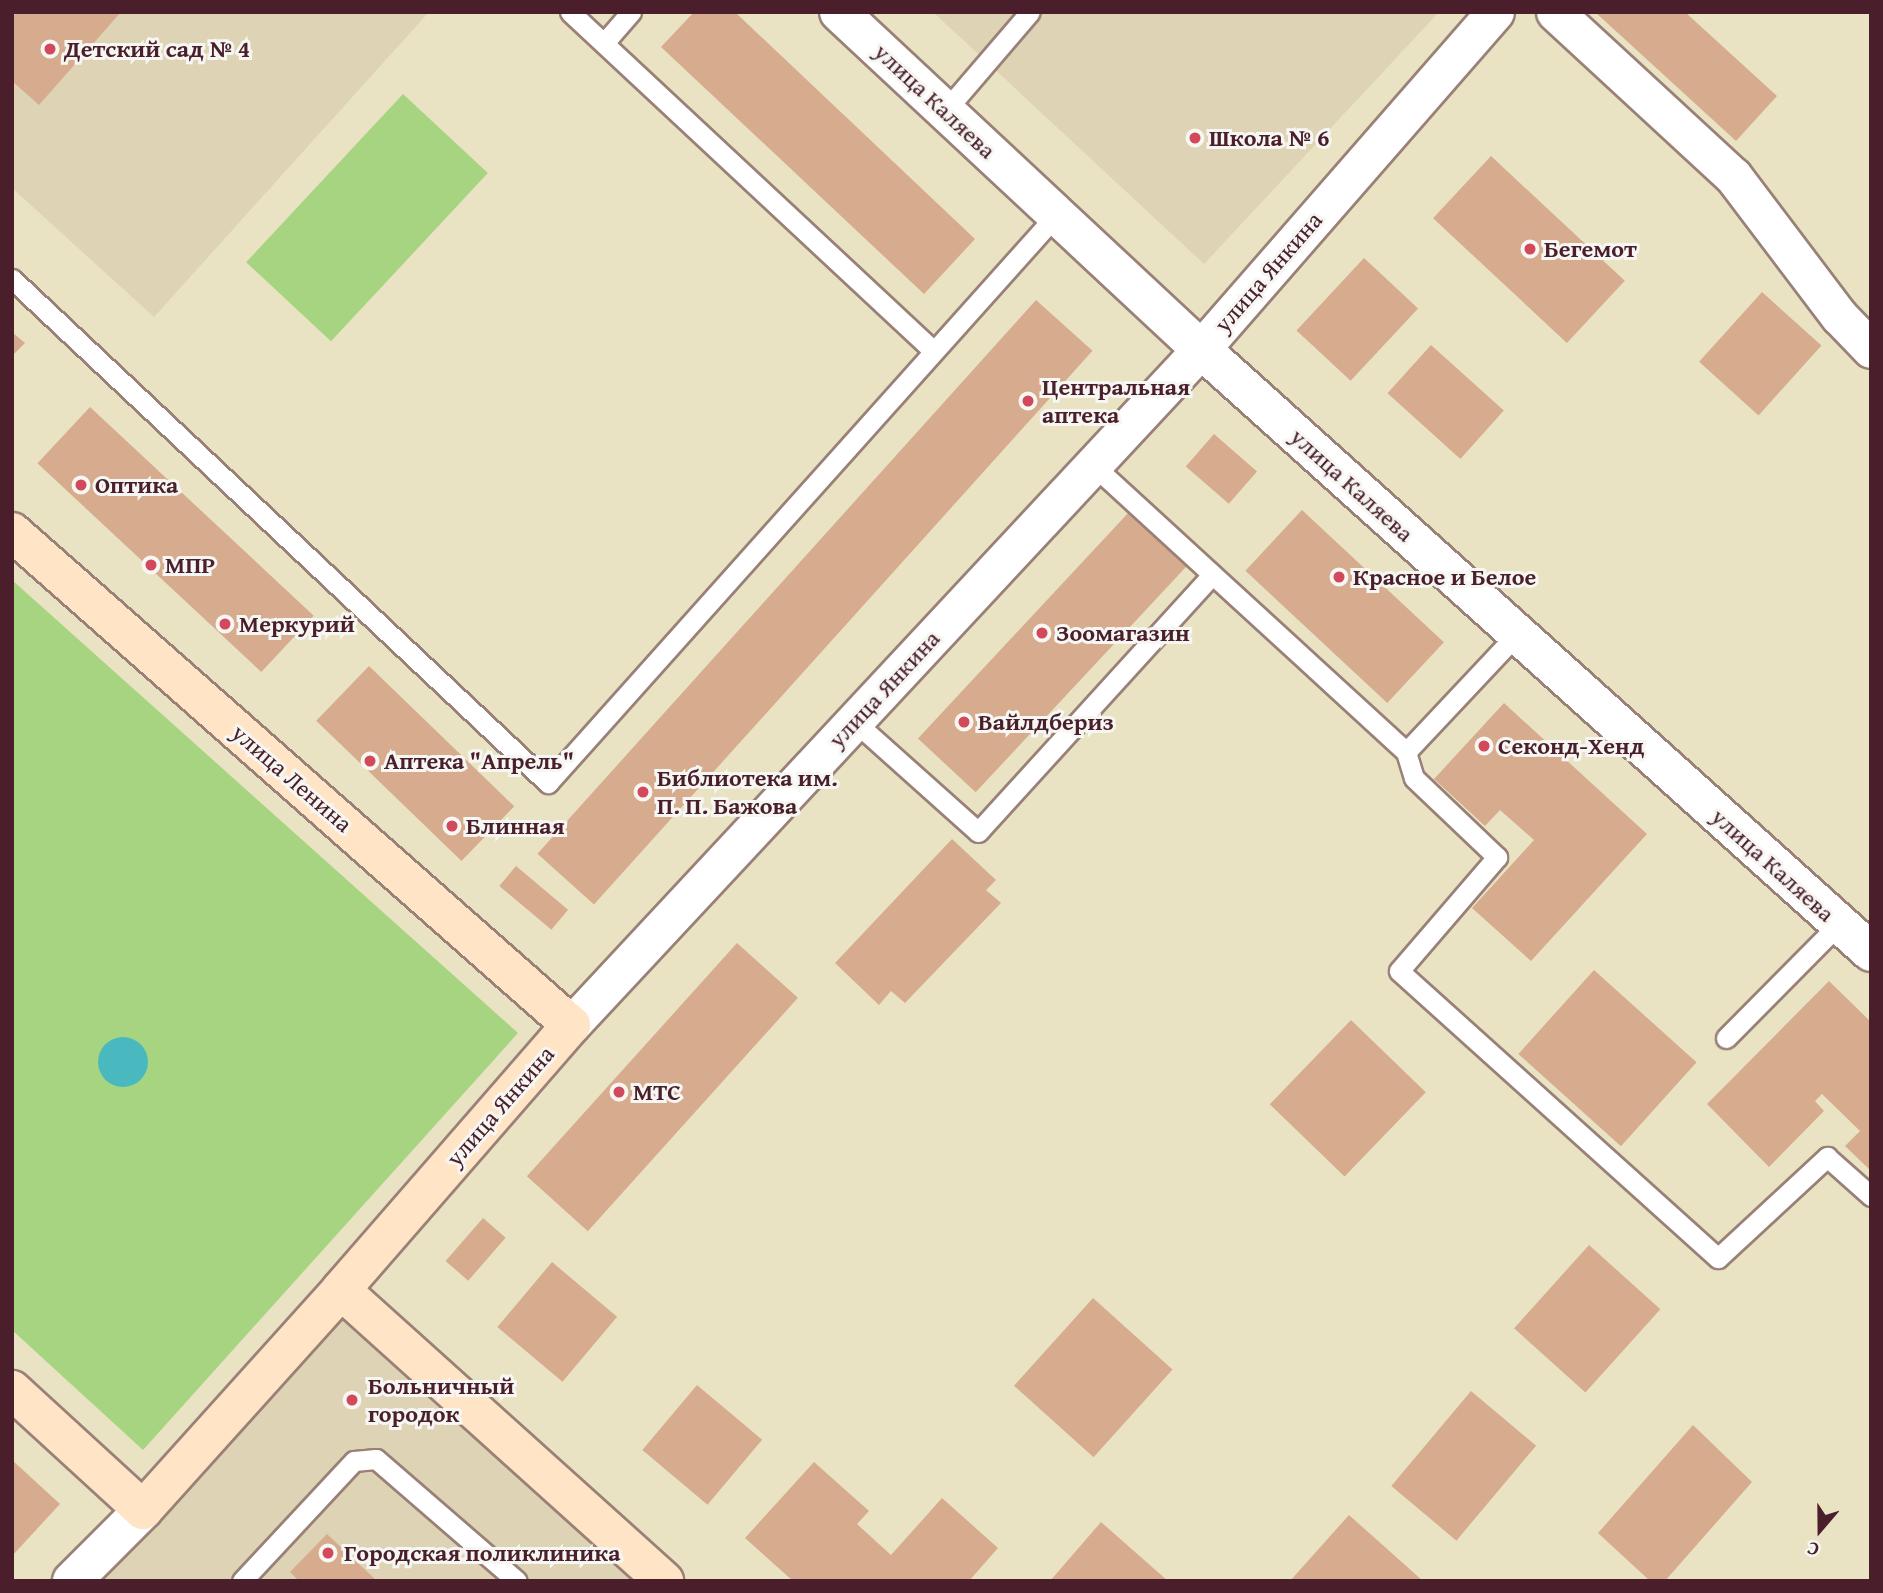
<!DOCTYPE html>
<meta charset="utf-8">
<style>
body{margin:0}
#map{position:relative;width:1883px;height:1593px;overflow:hidden;background:#e9e3c4;font-family:"Gentium Book Plus",serif}
div>[style]{position:absolute}
.built>*{inset:0;background:#ded3b4}
.green>*{inset:0;background:#a7d481;transform-origin:0 0}
.water>*{inset:0;background:#4ab9bf}
.round{border-radius:50%}
.building>*{inset:0;background:#d7ac8e;transform-origin:0 0}
.roads{filter:drop-shadow(2px 0 #9a8178) drop-shadow(-2px 0 #9a8178) drop-shadow(0 2px #9a8178) drop-shadow(0 -2px #9a8178)}
.service>*{height:19px;margin:-9.5px;padding:0 9.5px;transform-origin:9.5px;border-radius:9.5px;background:#fff}
.minor>*{height:37px;margin:-18.5px;padding:0 18.5px;transform-origin:18.5px;border-radius:18.5px;background:#fff}
.tertiary>*{height:38px;margin:-19px;padding:0 19px;transform-origin:19px;border-radius:19px;background:#fff}
.secondary>*{height:38px;margin:-19px;padding:0 19px;transform-origin:19px;border-radius:19px;background:#ffe4c6}
.dots>*{width:19px;height:19px;translate:-50% -50%;box-sizing:border-box;border:4px solid #f6f6f2;border-radius:50%}
span{translate:-50% -50%;white-space:nowrap;text-align:center;line-height:1.15;-webkit-text-stroke:6px #f6f6f2;paint-order:stroke}
.poi-label{font-size:24px;color:#4a1f2b;font-weight:700}
.left{translate:0 -50%;text-align:left}
.street-label{font-size:24px;color:#4a1f2b}
.frame{position:absolute;inset:0;border:14px solid #4a1f2b;pointer-events:none}
.north{position:absolute;left:1785px;top:1495px;width:70px;height:70px;-webkit-text-stroke:5px #f6f6f2;paint-order:stroke;rotate:200deg;font-size:19px;font-weight:700;line-height:28px;text-align:center;color:#4a1f2b}
.north::after{content:'';display:block;margin:auto;width:24px;height:32px;background:#4a1f2b;clip-path:polygon(50% 0,100% 100%,50% 72%,0 100%)}
</style>
<div id="map">
<div class="built">
<div style="clip-path:polygon(12px 12px,429px 12px,154px 317px,12px 188px)"></div>
<div style="clip-path:polygon(933px 12px,1439px 12px,1204px 264px)"></div>
<div style="clip-path:polygon(341px 1290px,664px 1581px,73px 1581px)"></div>
</div>
<div class="green">
<div style="left:403px;top:94px;width:116px;height:230px;rotate:43deg"></div>
<div style="clip-path:polygon(12px 580px,518px 1033px,143px 1450px,12px 1330px)"></div>
</div>
<div class="water">
<div class="round" style="left:98px;top:1037px;width:50px;height:50px"></div>
</div>
<div class="building">
<div style="clip-path:polygon(17px 12px,121px 12px,39px 105px,12px 81px,12px 18px)"></div>
<div style="clip-path:polygon(694px 12px,735px 12px,975px 239px,924px 294px,661px 47px)"></div>
<div style="clip-path:polygon(1595px 12px,1685px 12px,1777px 96px,1736px 141px)"></div>
<div style="left:1491px;top:156px;width:183px;height:85px;rotate:43deg"></div>
<div style="left:1364px;top:258px;width:74px;height:99px;rotate:43deg"></div>
<div style="left:1762px;top:292px;width:80px;height:94px;rotate:42deg"></div>
<div style="left:1036px;top:300px;width:76px;height:745px;rotate:42deg"></div>
<div style="clip-path:polygon(12px 332px,25px 343px,12px 356px)"></div>
<div style="left:1431px;top:345px;width:98px;height:65px;rotate:42deg"></div>
<div style="left:90px;top:407px;width:306px;height:77px;rotate:43deg"></div>
<div style="left:1214px;top:434px;width:57px;height:43px;rotate:41deg"></div>
<div style="left:1302px;top:510px;width:194px;height:83px;rotate:43deg"></div>
<div style="left:1130px;top:511px;width:79px;height:311px;rotate:43deg"></div>
<div style="left:369px;top:666px;width:202px;height:76px;rotate:44deg"></div>
<div style="clip-path:polygon(1504px 703px,1647px 834px,1531px 961px,1472px 908px,1534px 840px,1500px 810px,1485px 826px,1434px 779px)"></div>
<div style="clip-path:polygon(952px 839px,996px 880px,986px 890px,1001px 903px,905px 1003px,891px 991px,879px 1005px,835px 963px)"></div>
<div style="left:516px;top:866px;width:68px;height:26px;rotate:40deg"></div>
<div style="left:737px;top:943px;width:82px;height:314px;rotate:42deg"></div>
<div style="left:1594px;top:970px;width:138px;height:113px;rotate:42deg"></div>
<div style="clip-path:polygon(1829px 981px,1871px 1022px,1871px 1171px,1845px 1146px,1860px 1131px,1822px 1094px,1815px 1101px,1824px 1111px,1769px 1167px,1707px 1104px)"></div>
<div style="left:1351px;top:1020px;width:104px;height:117px;rotate:44deg"></div>
<div style="left:483px;top:1218px;width:30px;height:57px;rotate:41deg"></div>
<div style="left:1589px;top:1245px;width:96px;height:112px;rotate:42deg"></div>
<div style="left:552px;top:1262px;width:85px;height:85px;rotate:40deg"></div>
<div style="left:1093px;top:1298px;width:107px;height:118px;rotate:42deg"></div>
<div style="left:697px;top:1385px;width:85px;height:85px;rotate:40deg"></div>
<div style="left:1471px;top:1391px;width:85px;height:124px;rotate:40deg"></div>
<div style="clip-path:polygon(1693px 1425px,1752px 1482px,1665px 1581px,1650px 1581px,1598px 1533px)"></div>
<div style="clip-path:polygon(12px 1460px,60px 1504px,12px 1556px)"></div>
<div style="clip-path:polygon(814px 1462px,869px 1511px,857px 1524px,891px 1555px,942px 1498px,998px 1548px,969px 1581px,793px 1581px,745px 1538px)"></div>
<div style="clip-path:polygon(1349px 1515px,1423px 1581px,1290px 1581px)"></div>
<div style="clip-path:polygon(1101px 1522px,1168px 1581px,1050px 1581px)"></div>
<div style="clip-path:polygon(327px 1534px,377px 1581px,299px 1581px,290px 1572px)"></div>
</div>
<div class="roads">
<div class="service">
<div style="left:570px;top:12px;width:496px;rotate:43deg"></div>
<div style="left:604px;top:43px;width:41px;rotate:-48.9deg"></div>
<div style="left:945px;top:111px;width:130px;rotate:-49.4deg"></div>
<div style="left:12px;top:279px;width:736px;rotate:43.24deg"></div>
<div style="left:548px;top:783px;width:762px;rotate:-48.19deg"></div>
<div style="left:1093px;top:465px;width:425px;rotate:42.5deg"></div>
<div style="left:1517px;top:634px;width:162px;rotate:133.2deg"></div>
<div style="left:1406px;top:752px;width:27px;rotate:73deg"></div>
<div style="left:1414px;top:778px;width:115px;rotate:43.6deg"></div>
<div style="left:1497px;top:857px;width:150px;rotate:130.7deg"></div>
<div style="left:1399px;top:971px;width:429px;rotate:42deg"></div>
<div style="left:1718px;top:1258px;width:149px;rotate:-42.8deg"></div>
<div style="left:1827px;top:1157px;width:59px;rotate:41.6deg"></div>
<div style="left:854px;top:721px;width:166px;rotate:41.8deg"></div>
<div style="left:978px;top:832px;width:348px;rotate:-47.7deg"></div>
<div style="left:1726px;top:1038px;width:161px;rotate:-45.3deg"></div>
<div style="left:242px;top:1581px;width:164px;rotate:-47deg"></div>
<div style="left:354px;top:1461px;width:22px;rotate:-5deg"></div>
<div style="left:376px;top:1459px;width:186px;rotate:40.9deg"></div>
</div>
<div class="minor">
<div style="left:1555px;top:12px;width:242px;rotate:42.7deg"></div>
<div style="left:1733px;top:176px;width:176px;rotate:52.9deg"></div>
<div style="left:1839px;top:316px;width:46px;rotate:45.9deg"></div>
<div style="left:571px;top:1025px;width:924px;rotate:-47.02deg"></div>
<div style="left:1201px;top:349px;width:447px;rotate:-48.9deg"></div>
</div>
<div class="tertiary">
<div style="left:839px;top:12px;width:495px;rotate:43deg"></div>
<div style="left:1201px;top:349px;width:901px;rotate:41.99deg"></div>
<div style="left:72px;top:1581px;width:100px;rotate:-45deg"></div>
</div>
<div class="secondary">
<div style="left:12px;top:532px;width:745px;rotate:41.41deg"></div>
<div style="left:571px;top:1025px;width:351px;rotate:131deg"></div>
<div style="left:341px;top:1290px;width:296px;rotate:132deg"></div>
<div style="left:143px;top:1510px;width:178px;rotate:-137.5deg"></div>
<div style="left:341px;top:1290px;width:435px;rotate:42deg"></div>
</div>
</div>
<div class="dots">
<div style="left:50px;top:49px;background:#d1495b"></div>
<div style="left:1195px;top:138px;background:#d1495b"></div>
<div style="left:1530px;top:249px;background:#d1495b"></div>
<div style="left:1028px;top:401px;background:#d1495b"></div>
<div style="left:81px;top:485px;background:#d1495b"></div>
<div style="left:151px;top:565px;background:#d1495b"></div>
<div style="left:1339px;top:577px;background:#d1495b"></div>
<div style="left:225px;top:624px;background:#d1495b"></div>
<div style="left:1042px;top:633px;background:#d1495b"></div>
<div style="left:964px;top:722px;background:#d1495b"></div>
<div style="left:1484px;top:746px;background:#d1495b"></div>
<div style="left:370px;top:761px;background:#d1495b"></div>
<div style="left:643px;top:792px;background:#d1495b"></div>
<div style="left:452px;top:826px;background:#d1495b"></div>
<div style="left:619px;top:1092px;background:#d1495b"></div>
<div style="left:352px;top:1400px;background:#d1495b"></div>
<div style="left:328px;top:1553px;background:#d1495b"></div>
</div>
<div class="poi-label">
<span class="left" style="left:64px;top:49px">Детский сад № 4</span>
<span class="left" style="left:1209px;top:138px">Школа № 6</span>
<span class="left" style="left:1544px;top:249px">Бегемот</span>
<span class="left" style="left:1042px;top:401px">Центральная<br>аптека</span>
<span class="left" style="left:95px;top:485px">Оптика</span>
<span class="left" style="left:165px;top:565px">МПР</span>
<span class="left" style="left:1353px;top:577px">Красное и Белое</span>
<span class="left" style="left:239px;top:624px">Меркурий</span>
<span class="left" style="left:1056px;top:633px">Зоомагазин</span>
<span class="left" style="left:978px;top:722px">Вайлдбериз</span>
<span class="left" style="left:1498px;top:746px">Секонд-Хенд</span>
<span class="left" style="left:384px;top:761px">Аптека "Апрель"</span>
<span class="left" style="left:657px;top:792px">Библиотека им.<br>П. П. Бажова</span>
<span class="left" style="left:466px;top:826px">Блинная</span>
<span class="left" style="left:633px;top:1092px">МТС</span>
<span class="left" style="left:368px;top:1400px">Больничный<br>городок</span>
<span class="left" style="left:344px;top:1553px">Городская поликлиника</span>
</div>
<div class="street-label">
<span style="left:935px;top:101px;rotate:43deg">улица Каляева</span>
<span style="left:1268px;top:272px;rotate:-49deg">улица Янкина</span>
<span style="left:1352px;top:485px;rotate:42deg">улица Каляева</span>
<span style="left:884px;top:689px;rotate:-47deg">улица Янкина</span>
<span style="left:292px;top:778px;rotate:41deg">улица Ленина</span>
<span style="left:1773px;top:865px;rotate:42deg">улица Каляева</span>
<span style="left:500px;top:1106px;rotate:-49deg">улица Янкина</span>
</div>
<div class="frame"></div>
<div class="north">С</div>
</div>
